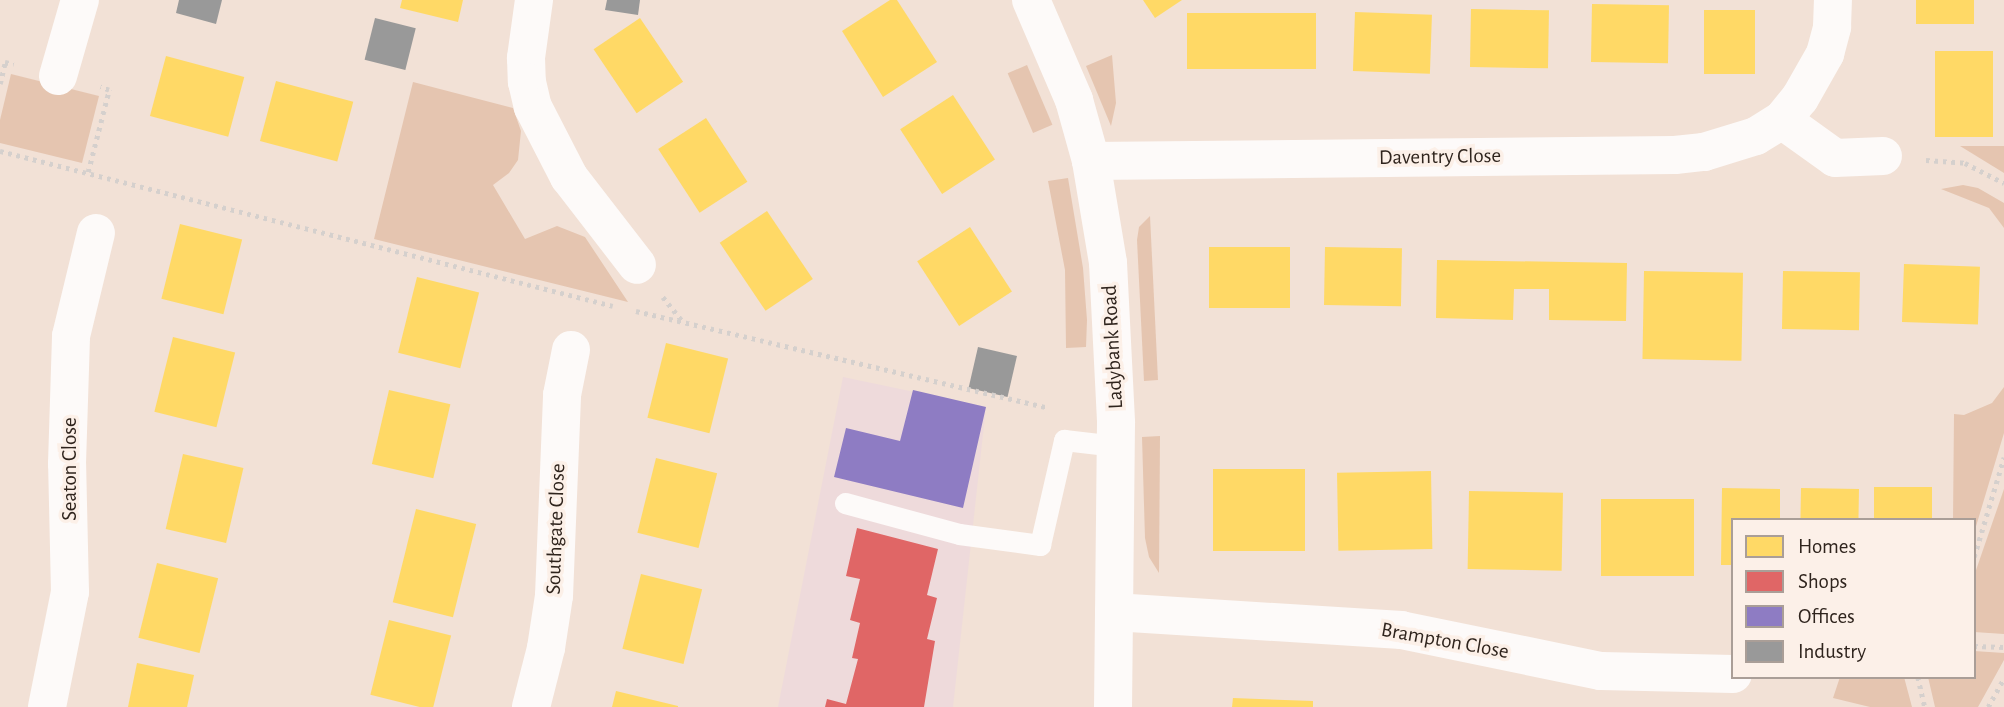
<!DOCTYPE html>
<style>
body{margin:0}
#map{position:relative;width:2004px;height:707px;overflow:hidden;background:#f2e1d6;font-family:"Alegreya Sans",sans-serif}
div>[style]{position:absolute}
.commercial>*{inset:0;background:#eedadb}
.green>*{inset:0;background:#e5c5b0;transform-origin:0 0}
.homes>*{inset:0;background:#ffd966;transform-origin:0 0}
.shops>*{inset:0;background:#e06666}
.offices>*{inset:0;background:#8e7cc3}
.industry>*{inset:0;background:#999;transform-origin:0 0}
.path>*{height:4.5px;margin-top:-2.25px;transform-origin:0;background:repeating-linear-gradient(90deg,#d5d0cd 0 3.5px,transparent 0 8.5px)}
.service>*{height:21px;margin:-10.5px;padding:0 10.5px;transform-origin:10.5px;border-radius:10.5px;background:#fdfaf9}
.minor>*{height:38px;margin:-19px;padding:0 19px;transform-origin:19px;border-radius:19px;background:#fdfaf9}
.tertiary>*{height:38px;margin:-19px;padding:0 19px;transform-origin:19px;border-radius:19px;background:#fdfaf9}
span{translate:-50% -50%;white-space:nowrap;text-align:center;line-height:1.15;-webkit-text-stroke:7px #fcf0e8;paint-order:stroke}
.street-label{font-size:21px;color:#2f241d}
.legend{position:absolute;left:1731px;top:518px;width:245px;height:161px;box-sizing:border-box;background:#fcf0e8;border:2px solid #aa9e97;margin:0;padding:9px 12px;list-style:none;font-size:21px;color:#2f241d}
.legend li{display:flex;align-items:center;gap:14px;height:35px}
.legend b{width:35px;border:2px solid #aa9e97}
</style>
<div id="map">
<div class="commercial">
<div style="clip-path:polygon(843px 377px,986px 407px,953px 707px,778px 707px)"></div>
</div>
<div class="green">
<div style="clip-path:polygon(1112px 55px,1116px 103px,1111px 126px,1086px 66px)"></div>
<div style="left:1027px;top:65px;width:65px;height:21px;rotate:67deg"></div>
<div style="clip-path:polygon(11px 74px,99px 96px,82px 163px,0 143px,0 120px)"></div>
<div style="clip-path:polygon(413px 82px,513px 108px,521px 131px,518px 160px,509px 173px,493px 185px,525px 239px,557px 226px,585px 237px,628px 302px,374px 239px)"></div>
<div style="clip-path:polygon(1960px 146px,2004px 146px,2004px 173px)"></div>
<div style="clip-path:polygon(1068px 178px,1083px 268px,1087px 320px,1086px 347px,1066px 348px,1065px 270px,1048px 181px)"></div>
<div style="clip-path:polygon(1963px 185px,1978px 188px,2004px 203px,2004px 228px,1989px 208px,1941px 189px)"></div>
<div style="clip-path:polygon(1150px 216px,1158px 380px,1144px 381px,1137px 240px,1139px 227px)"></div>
<div style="clip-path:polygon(2004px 387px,2004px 433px,1974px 533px,1974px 520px,1953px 520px,1954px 414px,1964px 415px,1992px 403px)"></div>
<div style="clip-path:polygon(1160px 436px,1159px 573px,1149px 557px,1145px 538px,1142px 437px)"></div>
<div style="clip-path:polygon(2004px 489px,2004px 634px,1974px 632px,1974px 576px)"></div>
<div style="clip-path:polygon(1974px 651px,2004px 653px,2004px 660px,1978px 707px,1935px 707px,1928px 677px,1974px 677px)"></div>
<div style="clip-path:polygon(1840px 677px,1904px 677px,1912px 707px,1870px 707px,1833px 698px)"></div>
</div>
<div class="homes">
<div style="clip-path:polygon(402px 0,463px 0,458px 22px,400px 8px)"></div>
<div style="clip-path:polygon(890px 0,897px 0,937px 62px,883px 97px,842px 31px)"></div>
<div style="clip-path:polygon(1143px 0,1182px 0,1155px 18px)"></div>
<div style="left:1916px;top:0;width:58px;height:24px"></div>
<div style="left:1592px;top:4px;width:77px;height:58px;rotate:1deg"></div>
<div style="left:1471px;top:9px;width:78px;height:58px;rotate:1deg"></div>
<div style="left:1704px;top:10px;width:51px;height:64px"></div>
<div style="left:1355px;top:12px;width:77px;height:59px;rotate:2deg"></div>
<div style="left:1187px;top:13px;width:129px;height:56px"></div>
<div style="left:640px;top:18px;width:77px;height:56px;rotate:56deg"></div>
<div style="left:1935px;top:51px;width:58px;height:86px"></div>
<div style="left:166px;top:56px;width:81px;height:62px;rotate:15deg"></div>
<div style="left:276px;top:81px;width:80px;height:62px;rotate:15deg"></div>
<div style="left:953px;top:95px;width:77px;height:63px;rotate:57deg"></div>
<div style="left:706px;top:118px;width:76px;height:57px;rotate:57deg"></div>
<div style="left:767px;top:211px;width:82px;height:57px;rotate:56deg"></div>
<div style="left:180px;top:224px;width:64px;height:77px;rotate:14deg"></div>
<div style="left:970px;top:227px;width:77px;height:63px;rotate:57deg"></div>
<div style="left:1290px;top:247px;width:61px;height:81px;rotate:90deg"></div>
<div style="left:1325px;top:247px;width:77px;height:58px;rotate:1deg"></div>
<div style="clip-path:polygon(1437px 260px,1627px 263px,1626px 321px,1549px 320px,1549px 289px,1514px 289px,1513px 320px,1436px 318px)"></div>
<div style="left:1904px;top:264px;width:76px;height:58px;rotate:2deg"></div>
<div style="left:1644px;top:271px;width:99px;height:88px;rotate:1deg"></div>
<div style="left:1783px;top:271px;width:77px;height:58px;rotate:1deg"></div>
<div style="left:417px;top:277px;width:64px;height:78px;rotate:14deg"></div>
<div style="left:173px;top:337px;width:64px;height:77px;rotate:14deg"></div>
<div style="left:666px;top:343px;width:64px;height:77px;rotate:14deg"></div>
<div style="left:389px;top:390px;width:63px;height:76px;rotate:13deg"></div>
<div style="left:183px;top:454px;width:62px;height:77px;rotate:13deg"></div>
<div style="left:656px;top:458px;width:63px;height:77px;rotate:14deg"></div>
<div style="left:1213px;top:469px;width:92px;height:82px"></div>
<div style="left:1431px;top:471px;width:78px;height:94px;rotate:89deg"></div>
<div style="left:1874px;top:487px;width:58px;height:33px"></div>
<div style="clip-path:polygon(1722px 488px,1780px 489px,1780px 520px,1733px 520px,1733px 565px,1721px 565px)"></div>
<div style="left:1801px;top:488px;width:58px;height:32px;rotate:1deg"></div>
<div style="left:1469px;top:491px;width:94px;height:78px;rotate:1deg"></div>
<div style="left:1601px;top:499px;width:93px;height:77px"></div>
<div style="left:416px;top:509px;width:62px;height:96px;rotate:14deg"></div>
<div style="left:157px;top:563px;width:63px;height:77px;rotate:14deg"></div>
<div style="left:641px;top:574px;width:63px;height:77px;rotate:14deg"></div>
<div style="left:389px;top:620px;width:64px;height:77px;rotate:14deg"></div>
<div style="clip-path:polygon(137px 663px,194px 675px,187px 707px,128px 707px)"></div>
<div style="clip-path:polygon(616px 691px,678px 706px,678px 707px,612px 707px)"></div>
<div style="clip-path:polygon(1233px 698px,1313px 701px,1313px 707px,1232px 707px)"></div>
</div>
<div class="shops">
<div style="clip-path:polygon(857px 528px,938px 549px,927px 595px,937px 598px,927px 639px,935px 641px,924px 707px,825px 707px,827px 699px,846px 704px,858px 659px,852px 658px,860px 623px,850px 620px,860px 579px,846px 576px)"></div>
</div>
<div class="offices">
<div style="clip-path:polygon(913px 390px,986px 407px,963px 508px,834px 477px,846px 428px,900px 441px)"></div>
</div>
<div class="industry">
<div style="clip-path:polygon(179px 0,222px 0,216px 24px,176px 13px)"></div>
<div style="clip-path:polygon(607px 0,640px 0,638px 15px,605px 10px)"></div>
<div style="left:375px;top:18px;width:42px;height:43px;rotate:14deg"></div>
<div style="left:978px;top:347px;width:40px;height:42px;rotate:13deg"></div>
</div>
<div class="path">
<div style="left:0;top:84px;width:23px;rotate:-77deg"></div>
<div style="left:5px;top:62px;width:9px;rotate:13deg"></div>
<div style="left:0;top:151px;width:632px;rotate:14.19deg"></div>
<div style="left:1926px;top:160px;width:39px;rotate:4deg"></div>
<div style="left:1965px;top:163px;width:44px;rotate:27.1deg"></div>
<div style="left:88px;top:172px;width:85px;rotate:-75.6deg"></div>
<div style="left:109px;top:90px;width:9px;rotate:-162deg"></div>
<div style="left:663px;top:297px;width:33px;rotate:51deg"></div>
<div style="left:636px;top:311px;width:421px;rotate:13.2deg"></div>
<div style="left:1974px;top:557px;width:104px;rotate:-73.3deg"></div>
<div style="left:1974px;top:646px;width:30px;rotate:2deg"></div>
<div style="left:1918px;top:677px;width:31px;rotate:77deg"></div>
<div style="left:1988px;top:707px;width:33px;rotate:-61deg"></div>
</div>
<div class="service">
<div style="left:845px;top:503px;width:118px;rotate:15.2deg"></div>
<div style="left:959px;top:534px;width:82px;rotate:7.7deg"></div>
<div style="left:1040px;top:545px;width:108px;rotate:-77.1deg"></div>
<div style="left:1064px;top:440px;width:52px;rotate:6.6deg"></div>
</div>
<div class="minor">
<div style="left:534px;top:0;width:59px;rotate:97.9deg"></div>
<div style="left:526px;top:58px;width:24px;rotate:88deg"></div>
<div style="left:527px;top:82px;width:26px;rotate:77deg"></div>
<div style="left:533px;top:107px;width:79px;rotate:62.8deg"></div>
<div style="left:569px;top:177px;width:111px;rotate:52.3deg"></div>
<div style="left:58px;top:76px;width:79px;rotate:-73.9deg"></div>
<div style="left:1782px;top:120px;width:65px;rotate:35.6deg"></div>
<div style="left:1835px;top:158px;width:48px;rotate:-2.4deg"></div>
<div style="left:1091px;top:161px;width:584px;rotate:-0.59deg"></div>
<div style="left:1675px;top:155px;width:29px;rotate:-6deg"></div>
<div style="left:1704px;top:152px;width:54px;rotate:-17.1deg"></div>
<div style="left:1756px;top:136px;width:31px;rotate:-32deg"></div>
<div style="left:1782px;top:120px;width:28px;rotate:-51deg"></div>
<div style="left:1800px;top:98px;width:51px;rotate:-60.4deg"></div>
<div style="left:1825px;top:54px;width:28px;rotate:-75deg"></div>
<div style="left:1832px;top:27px;width:27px;rotate:-88deg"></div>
<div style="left:1114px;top:612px;width:288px;rotate:3.6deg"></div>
<div style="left:1401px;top:630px;width:204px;rotate:11.6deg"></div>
<div style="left:1601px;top:671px;width:132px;rotate:1.3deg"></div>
<div style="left:47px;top:707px;width:117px;rotate:-78.7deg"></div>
<div style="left:70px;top:592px;width:128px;rotate:-91.3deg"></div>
<div style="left:67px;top:464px;width:128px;rotate:-88.2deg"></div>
<div style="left:71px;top:336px;width:106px;rotate:-76.4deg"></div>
<div style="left:531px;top:707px;width:61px;rotate:-75.7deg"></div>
<div style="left:546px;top:648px;width:53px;rotate:-81.3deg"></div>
<div style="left:554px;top:596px;width:201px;rotate:-87.7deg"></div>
<div style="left:562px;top:395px;width:46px;rotate:-78.7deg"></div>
</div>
<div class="tertiary">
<div style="left:1031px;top:0;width:109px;rotate:66.7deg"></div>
<div style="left:1074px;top:100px;width:63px;rotate:74.4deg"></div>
<div style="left:1091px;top:161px;width:103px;rotate:80.5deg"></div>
<div style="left:1108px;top:263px;width:160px;rotate:87.1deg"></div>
<div style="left:1116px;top:423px;width:284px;rotate:90.6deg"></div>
</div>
<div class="street-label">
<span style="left:1440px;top:157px;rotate:-1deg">Daventry Close</span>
<span style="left:1113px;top:347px;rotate:-93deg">Ladybank Road</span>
<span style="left:70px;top:469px;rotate:-90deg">Seaton Close</span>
<span style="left:556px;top:529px;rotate:-88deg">Southgate Close</span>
<span style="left:1445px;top:641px;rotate:10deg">Brampton Close</span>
</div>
<ul class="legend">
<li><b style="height:19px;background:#ffd966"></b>Homes</li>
<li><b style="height:19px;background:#e06666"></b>Shops</li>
<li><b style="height:19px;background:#8e7cc3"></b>Offices</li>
<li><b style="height:19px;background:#999"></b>Industry</li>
</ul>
</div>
